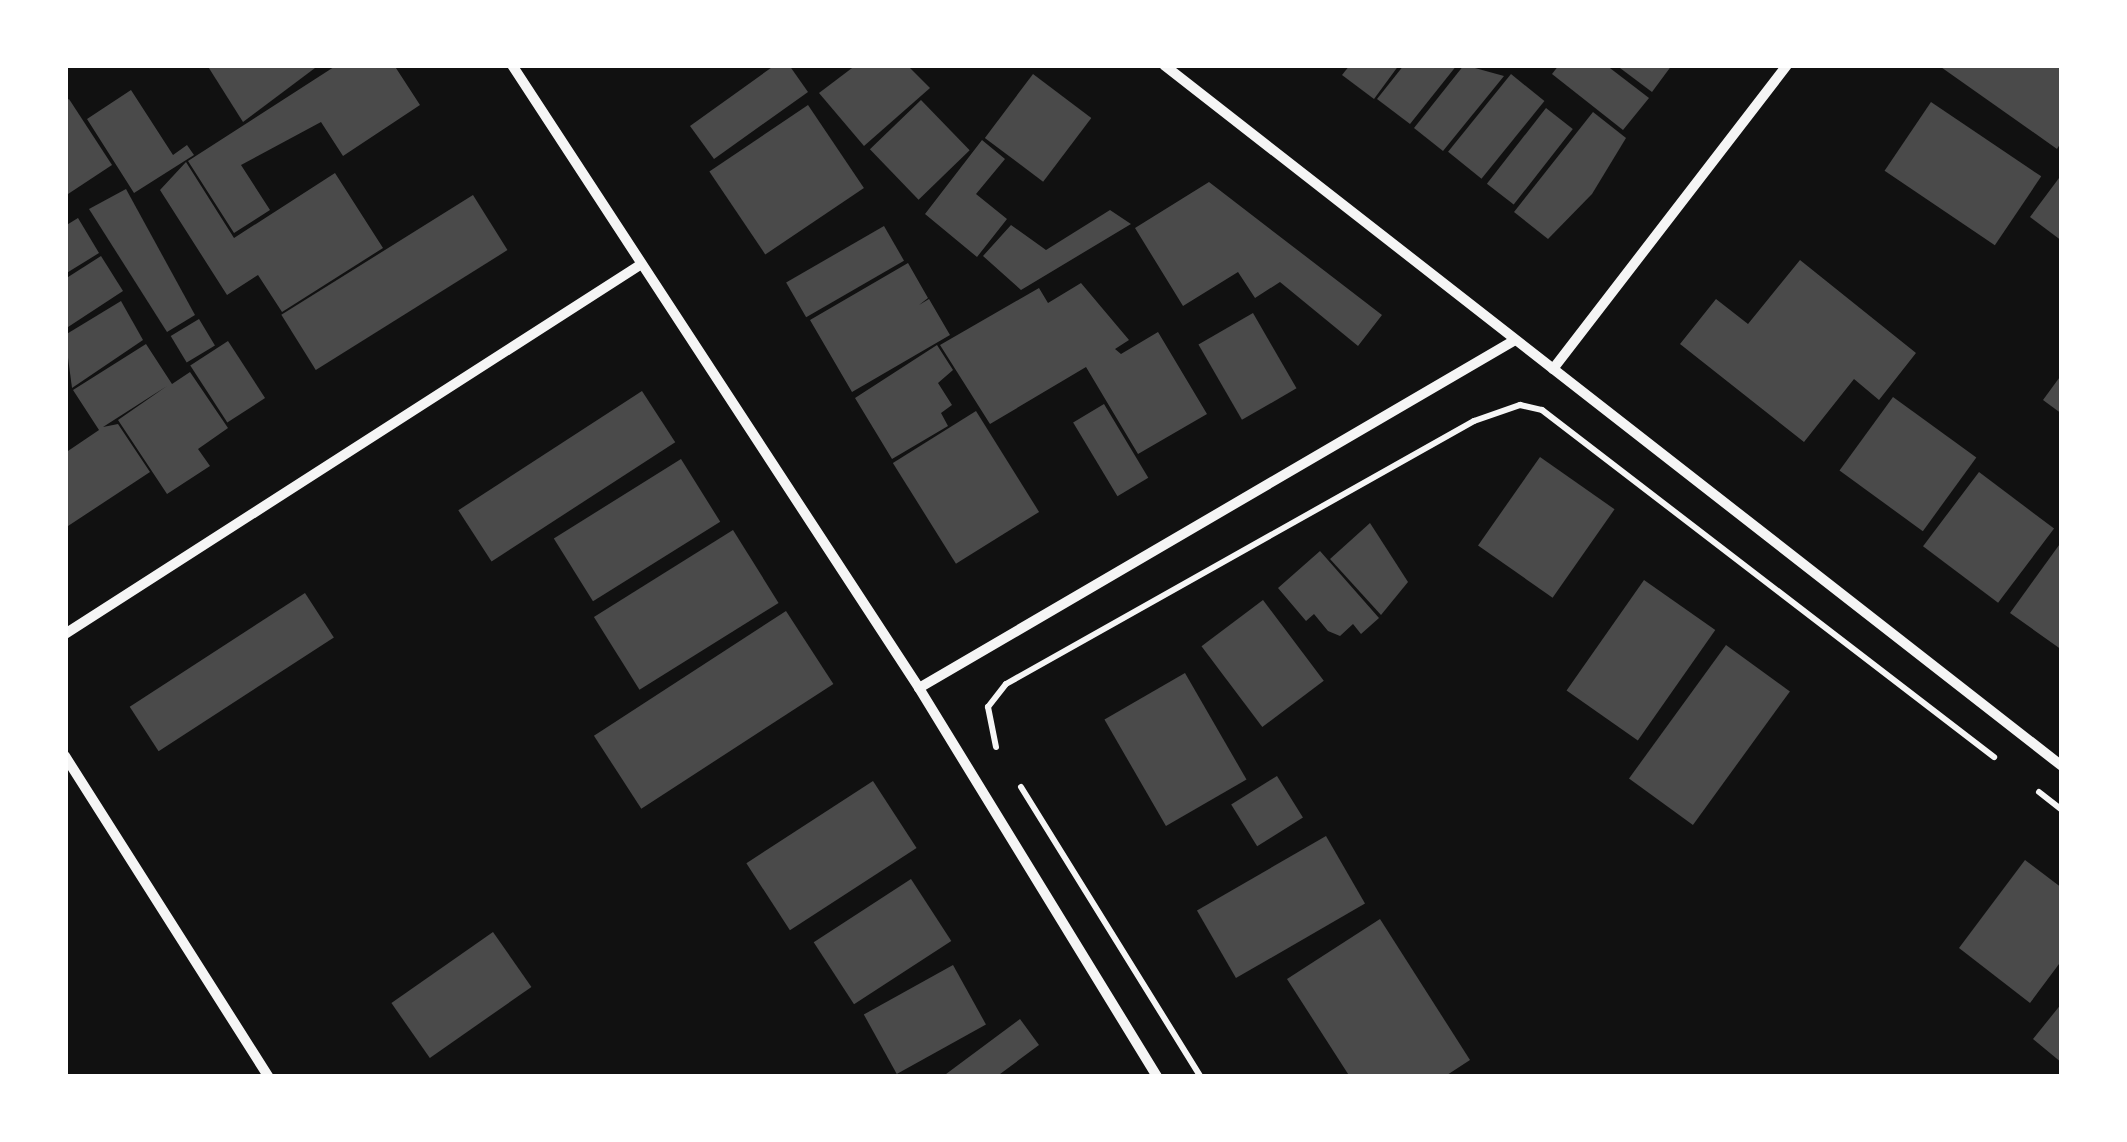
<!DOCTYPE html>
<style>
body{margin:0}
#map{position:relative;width:2127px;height:1142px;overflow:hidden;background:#111;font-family:"DejaVu Sans",sans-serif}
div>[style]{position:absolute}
.building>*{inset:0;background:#4a4a4a;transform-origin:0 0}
.path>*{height:6px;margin:-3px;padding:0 3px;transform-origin:3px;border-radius:3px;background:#f5f5f5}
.minor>*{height:10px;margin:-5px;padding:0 5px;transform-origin:5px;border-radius:5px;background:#f5f5f5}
span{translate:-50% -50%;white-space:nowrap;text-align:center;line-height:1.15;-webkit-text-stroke:8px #fff;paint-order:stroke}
.frame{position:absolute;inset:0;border:68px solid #fff;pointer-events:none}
</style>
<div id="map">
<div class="building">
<div style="clip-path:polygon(207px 65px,319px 65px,243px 122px)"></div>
<div style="clip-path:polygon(337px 65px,394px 65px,420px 105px,343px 156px,321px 122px,241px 165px,270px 210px,234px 233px,188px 161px)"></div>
<div style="clip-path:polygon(775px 65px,789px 65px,808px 92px,714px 159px,690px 126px)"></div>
<div style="clip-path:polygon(856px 65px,907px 65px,930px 88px,864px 146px,819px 93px)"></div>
<div style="clip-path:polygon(1350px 65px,1399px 65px,1374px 99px,1342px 75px)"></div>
<div style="clip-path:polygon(1404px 65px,1457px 65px,1410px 124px,1377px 99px)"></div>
<div style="clip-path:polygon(1464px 65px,1504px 76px,1443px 151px,1414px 128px)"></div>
<div style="clip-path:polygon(1559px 65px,1606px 65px,1649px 98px,1623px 130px,1552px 74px)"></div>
<div style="clip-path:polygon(1616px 65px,1672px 65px,1652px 92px)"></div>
<div style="clip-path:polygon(1938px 65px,2062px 65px,2062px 141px,2057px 149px)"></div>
<div style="left:1033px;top:74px;width:73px;height:80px;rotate:37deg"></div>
<div style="left:1511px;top:74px;width:43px;height:100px;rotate:39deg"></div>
<div style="clip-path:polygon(131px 90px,173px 155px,187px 145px,194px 155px,134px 193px,87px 119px)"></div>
<div style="clip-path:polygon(69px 99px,112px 165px,65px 196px,65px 101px)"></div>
<div style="left:921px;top:100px;width:70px;height:71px;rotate:46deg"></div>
<div style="left:1931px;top:102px;width:133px;height:83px;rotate:34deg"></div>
<div style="left:808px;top:105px;width:100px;height:119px;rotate:56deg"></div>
<div style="left:1546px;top:108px;width:34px;height:96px;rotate:38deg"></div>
<div style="clip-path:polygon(1593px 112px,1626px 138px,1592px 194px,1548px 239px,1514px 212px)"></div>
<div style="clip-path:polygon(982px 140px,1005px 159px,976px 194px,1007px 219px,977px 257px,925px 214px)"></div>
<div style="clip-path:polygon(186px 162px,234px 238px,335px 173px,383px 248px,282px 312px,258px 275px,227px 295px,160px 190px)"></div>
<div style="clip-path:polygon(2062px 174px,2062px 241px,2030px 217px)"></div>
<div style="clip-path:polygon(1209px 182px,1382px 315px,1358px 346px,1280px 282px,1255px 298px,1238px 272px,1183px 306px,1135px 228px)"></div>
<div style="clip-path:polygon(126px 189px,195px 315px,167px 332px,89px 209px)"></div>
<div style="left:473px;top:195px;width:65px;height:226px;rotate:58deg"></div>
<div style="clip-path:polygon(1110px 210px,1131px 224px,1021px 290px,983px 256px,1011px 225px,1046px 250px)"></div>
<div style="clip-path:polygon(78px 218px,99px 253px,65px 274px,65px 226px)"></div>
<div style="left:884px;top:226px;width:40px;height:113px;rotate:60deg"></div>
<div style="clip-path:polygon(101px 256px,123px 291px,65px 329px,65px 279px)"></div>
<div style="clip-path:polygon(1800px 260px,1916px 353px,1879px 400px,1854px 379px,1804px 442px,1680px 344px,1716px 299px,1748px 324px)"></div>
<div style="clip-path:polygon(908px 263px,928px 298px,919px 305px,929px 299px,950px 335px,852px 392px,810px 320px)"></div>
<div style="clip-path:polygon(1081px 283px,1129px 340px,1115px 349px,1121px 354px,1158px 332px,1207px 414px,1138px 454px,1086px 367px,990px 424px,940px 345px,1039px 288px,1048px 303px)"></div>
<div style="clip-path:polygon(121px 301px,143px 340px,72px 388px,65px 335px)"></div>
<div style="left:1253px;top:313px;width:87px;height:63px;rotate:60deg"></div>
<div style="left:199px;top:319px;width:31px;height:33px;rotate:59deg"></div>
<div style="left:228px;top:341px;width:68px;height:45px;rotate:57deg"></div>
<div style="clip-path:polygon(146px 344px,172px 384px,190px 372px,228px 428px,198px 449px,210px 466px,167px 494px,118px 420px,167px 386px,103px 427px,118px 424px,150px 472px,65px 528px,65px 453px,99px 430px,73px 390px)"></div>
<div style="clip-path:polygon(937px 345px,953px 370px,938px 383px,952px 405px,941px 413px,948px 426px,892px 459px,855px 398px)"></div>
<div style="clip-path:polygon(2062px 374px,2062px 414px,2043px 400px)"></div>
<div style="left:642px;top:391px;width:61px;height:219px;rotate:57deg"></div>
<div style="left:1893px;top:397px;width:103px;height:91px;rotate:36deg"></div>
<div style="left:1104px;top:404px;width:86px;height:36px;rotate:59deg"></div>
<div style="left:976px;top:411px;width:119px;height:98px;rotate:58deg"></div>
<div style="left:1540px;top:457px;width:91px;height:108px;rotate:35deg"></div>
<div style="left:681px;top:459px;width:74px;height:150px;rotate:58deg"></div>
<div style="left:1979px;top:472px;width:94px;height:93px;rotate:37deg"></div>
<div style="clip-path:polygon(1370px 523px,1408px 582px,1381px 615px,1330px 559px)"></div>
<div style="left:733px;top:530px;width:86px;height:164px;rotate:58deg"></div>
<div style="clip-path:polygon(2062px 541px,2062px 650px,2010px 613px)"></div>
<div style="clip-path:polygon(1320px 551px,1379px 618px,1361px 634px,1353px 624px,1340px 636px,1328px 631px,1314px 614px,1306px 621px,1278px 588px)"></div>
<div style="left:1644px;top:580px;width:87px;height:135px;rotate:35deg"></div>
<div style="left:305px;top:593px;width:53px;height:209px;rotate:57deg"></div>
<div style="left:1263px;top:600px;width:101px;height:77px;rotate:53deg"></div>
<div style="left:786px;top:611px;width:87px;height:229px;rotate:57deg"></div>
<div style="left:1726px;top:645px;width:79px;height:165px;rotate:36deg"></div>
<div style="left:1185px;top:673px;width:123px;height:93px;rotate:60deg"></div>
<div style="left:1277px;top:776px;width:49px;height:54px;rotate:58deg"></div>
<div style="left:873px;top:781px;width:80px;height:151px;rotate:57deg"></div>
<div style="left:1326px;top:836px;width:78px;height:149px;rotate:60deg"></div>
<div style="clip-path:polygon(2025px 860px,2062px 888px,2062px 960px,2030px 1003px,1959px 948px)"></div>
<div style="left:911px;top:879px;width:74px;height:116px;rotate:57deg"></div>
<div style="clip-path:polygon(1380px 919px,1470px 1060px,1444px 1077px,1350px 1077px,1287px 979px)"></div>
<div style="left:493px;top:932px;width:67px;height:124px;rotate:55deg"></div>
<div style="left:953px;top:965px;width:68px;height:102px;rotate:61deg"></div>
<div style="clip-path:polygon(2062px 1003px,2062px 1063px,2033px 1039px)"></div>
<div style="clip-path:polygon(1020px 1019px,1039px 1045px,996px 1077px,942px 1077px)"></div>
</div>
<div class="path">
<div style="left:996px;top:747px;width:41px;rotate:-101.3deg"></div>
<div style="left:988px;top:707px;width:29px;rotate:-52deg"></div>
<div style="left:1006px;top:684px;width:537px;rotate:-29.33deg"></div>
<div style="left:1474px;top:421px;width:49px;rotate:-19.2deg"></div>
<div style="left:1520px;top:405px;width:23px;rotate:13deg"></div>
<div style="left:1542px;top:410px;width:570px;rotate:37.51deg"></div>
<div style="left:1021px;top:787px;width:341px;rotate:58.2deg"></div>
<div style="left:2039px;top:792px;width:29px;rotate:38deg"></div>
</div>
<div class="minor">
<div style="left:512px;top:65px;width:744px;rotate:56.84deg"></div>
<div style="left:919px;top:688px;width:456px;rotate:58.5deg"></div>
<div style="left:1164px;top:65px;width:1139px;rotate:37.98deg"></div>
<div style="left:1553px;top:369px;width:384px;rotate:-52.4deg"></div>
<div style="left:65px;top:634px;width:683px;rotate:-32.69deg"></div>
<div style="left:919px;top:688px;width:690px;rotate:-30.28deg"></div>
<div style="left:65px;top:756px;width:380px;rotate:57.6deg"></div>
</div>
<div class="frame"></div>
</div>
